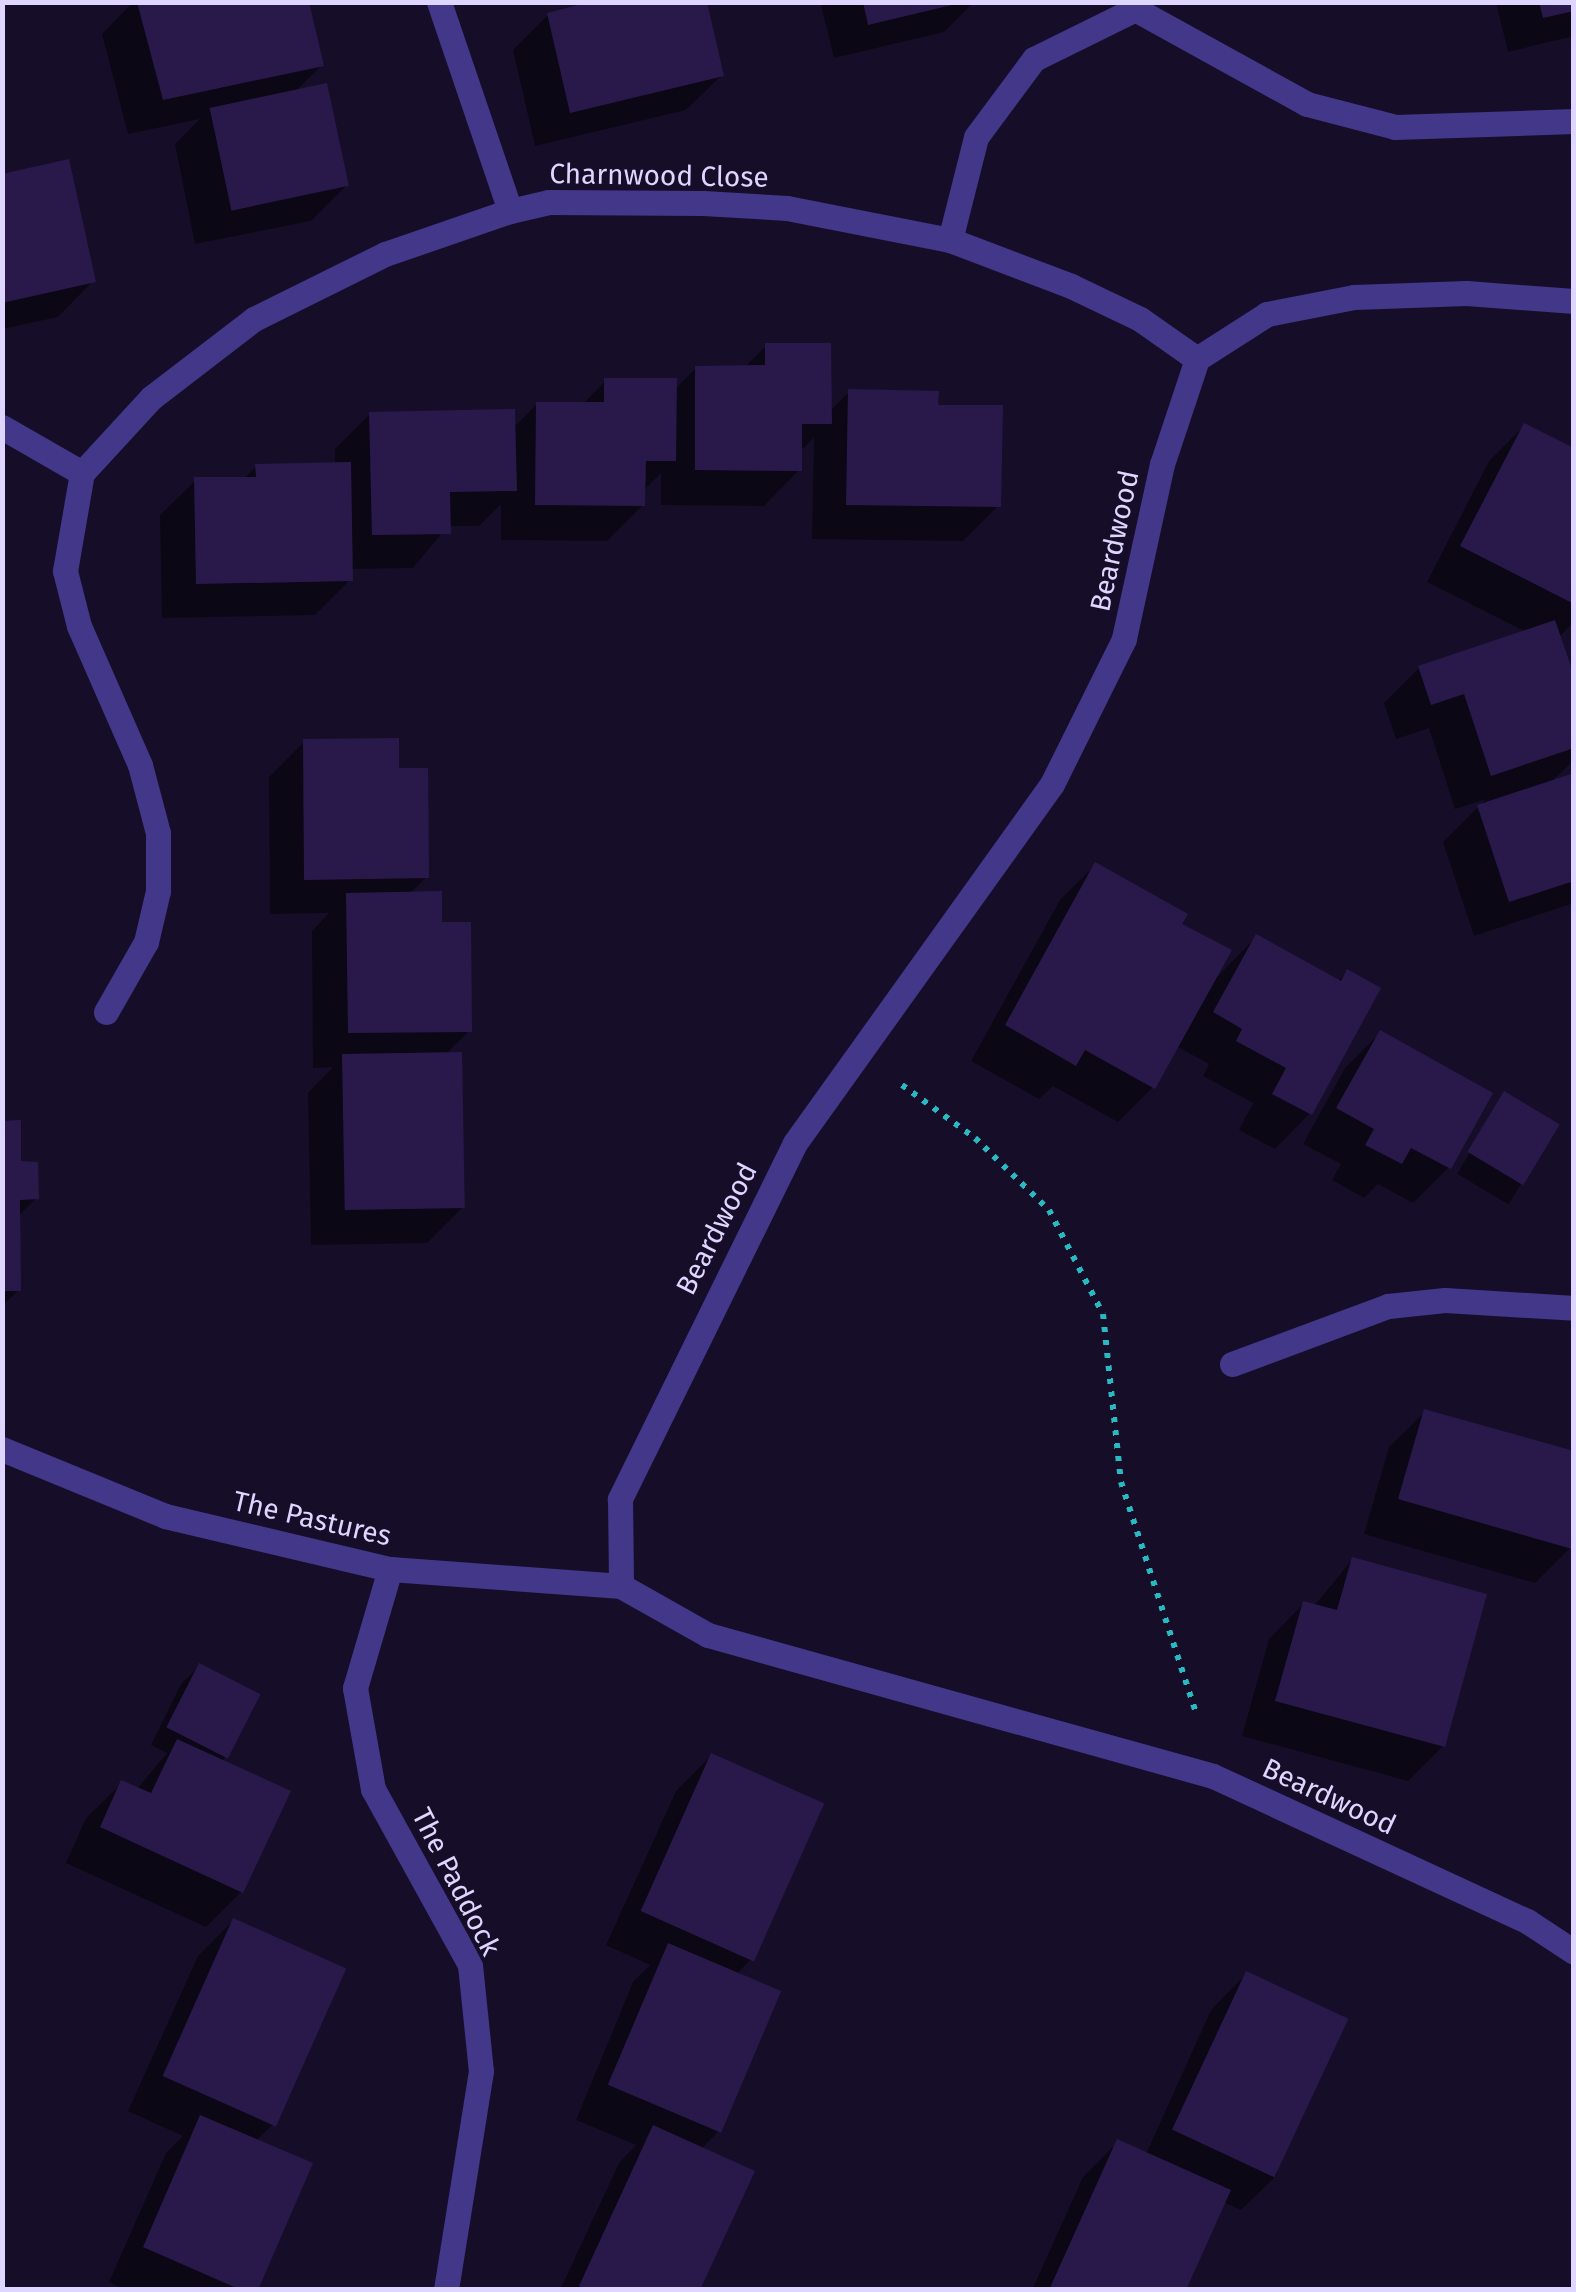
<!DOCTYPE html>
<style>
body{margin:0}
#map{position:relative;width:1576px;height:2292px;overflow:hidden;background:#160e29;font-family:"Fira Sans",sans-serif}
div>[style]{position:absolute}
.shadow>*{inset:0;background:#0007;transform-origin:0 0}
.building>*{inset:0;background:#29194b;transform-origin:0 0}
.path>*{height:6px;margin-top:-3px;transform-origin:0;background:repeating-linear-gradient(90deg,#29b9c1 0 5px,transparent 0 13px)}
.minor>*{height:25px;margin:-12.5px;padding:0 12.5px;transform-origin:12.5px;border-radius:12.5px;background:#43378a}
span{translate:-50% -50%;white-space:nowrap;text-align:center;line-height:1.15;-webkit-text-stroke:8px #160e29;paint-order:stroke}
.street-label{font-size:28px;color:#dfd6ff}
.frame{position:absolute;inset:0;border:5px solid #dfd6ff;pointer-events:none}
</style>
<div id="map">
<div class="shadow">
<div style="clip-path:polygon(133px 2px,307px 2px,322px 65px,295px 92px,346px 186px,311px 221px,195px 244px,175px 144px,200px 119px,128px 134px,102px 34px)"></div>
<div style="clip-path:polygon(820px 2px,974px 2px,944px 32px,834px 58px)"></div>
<div style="clip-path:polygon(1496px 2px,1574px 2px,1574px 36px,1508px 52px)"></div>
<div style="clip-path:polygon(548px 15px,722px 75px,686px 110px,535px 146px,513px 50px)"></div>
<div style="clip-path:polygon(2px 176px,93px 281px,58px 317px,2px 329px)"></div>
<div style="clip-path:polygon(766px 346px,829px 412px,849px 392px,936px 407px,998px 506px,963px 541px,812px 539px,814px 438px,799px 452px,799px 470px,764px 506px,661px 505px,661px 473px,643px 491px,643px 505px,607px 541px,501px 540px,501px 504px,479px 526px,448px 526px,413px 568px,350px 569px,350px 580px,315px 615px,162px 618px,160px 515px,196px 480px,243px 480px,256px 466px,335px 465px,335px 449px,370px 414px,513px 428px,537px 404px,582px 405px,605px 381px,674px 390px,696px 368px,744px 368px)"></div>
<div style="clip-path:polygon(1524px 426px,1574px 451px,1574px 622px,1559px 637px,1574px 683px,1574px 760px,1550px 783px,1574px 775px,1574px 903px,1474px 936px,1443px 842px,1486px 799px,1455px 809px,1429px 728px,1396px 739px,1384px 703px,1419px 668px,1526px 632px,1427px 582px,1489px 461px)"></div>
<div style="clip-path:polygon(304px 742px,396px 771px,427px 877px,409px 894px,440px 924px,469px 1031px,445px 1055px,463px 1207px,427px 1243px,311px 1245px,308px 1093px,333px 1067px,313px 1068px,312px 931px,329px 913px,270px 914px,269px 777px)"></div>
<div style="clip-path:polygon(1095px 865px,1179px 924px,1216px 978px,1256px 937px,1337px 982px,1347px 972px,1310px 1113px,1275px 1149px,1239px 1130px,1253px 1103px,1203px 1076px,1209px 1064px,1176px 1046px,1153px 1087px,1118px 1122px,1053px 1086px,1039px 1099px,971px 1061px,1060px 900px)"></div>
<div style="clip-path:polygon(1380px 1033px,1449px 1167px,1413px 1203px,1378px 1184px,1364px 1198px,1332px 1180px,1341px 1164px,1303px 1144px,1345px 1068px)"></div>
<div style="left:1505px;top:1094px;width:60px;height:93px;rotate:31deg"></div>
<div style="clip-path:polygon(2px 1123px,36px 1198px,18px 1217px,19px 1290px,2px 1306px)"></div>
<div style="clip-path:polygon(1425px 1412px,1574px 1454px,1570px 1548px,1535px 1583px,1364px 1534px,1389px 1447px)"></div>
<div style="clip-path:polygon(1352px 1560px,1443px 1746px,1408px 1781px,1242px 1736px,1269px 1639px,1304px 1603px,1314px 1606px)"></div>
<div style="clip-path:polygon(199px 1666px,258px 1695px,222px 1762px,241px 1892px,206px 1927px,66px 1863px,86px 1818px,122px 1783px,137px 1789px,167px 1753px,151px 1745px,181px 1684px)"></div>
<div style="clip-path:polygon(711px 1756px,751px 1959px,736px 1975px,720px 2130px,701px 2149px,697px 2290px,560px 2290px,619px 2163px,636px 2145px,576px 2120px,633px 1982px,650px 1965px,606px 1945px,676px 1791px)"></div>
<div style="clip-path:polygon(233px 1921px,272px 2125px,256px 2141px,255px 2290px,126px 2290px,109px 2282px,166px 2153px,183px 2136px,128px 2111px,198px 1956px)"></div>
<div style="clip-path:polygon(1246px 1974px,1277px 2175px,1241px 2210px,1223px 2202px,1183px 2290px,1032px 2290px,1083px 2177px,1118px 2142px,1146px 2154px,1211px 2010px)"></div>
</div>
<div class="building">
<div style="clip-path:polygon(137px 2px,309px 2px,324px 66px,163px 100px)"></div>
<div style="clip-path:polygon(590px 2px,707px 2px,724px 76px,570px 113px,547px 13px)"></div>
<div style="clip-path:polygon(863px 2px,956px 2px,956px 4px,868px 25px)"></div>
<div style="clip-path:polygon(1539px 2px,1574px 2px,1574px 11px,1543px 18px)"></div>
<div style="left:327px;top:83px;width:105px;height:120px;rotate:78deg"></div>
<div style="clip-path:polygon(69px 159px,96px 282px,2px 303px,2px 174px)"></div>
<div style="clip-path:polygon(765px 343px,831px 343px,832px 424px,802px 424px,802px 471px,695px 470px,695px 366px,765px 365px)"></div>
<div style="clip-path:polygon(604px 378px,677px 378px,676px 461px,646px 461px,645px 506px,535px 505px,536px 402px,604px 402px)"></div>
<div style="clip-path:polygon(848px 389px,939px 391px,938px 405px,1003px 405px,1001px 507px,846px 505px)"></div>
<div style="clip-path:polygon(515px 409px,517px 491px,450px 492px,451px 534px,372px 535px,369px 412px)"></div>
<div style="clip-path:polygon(1524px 423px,1574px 448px,1574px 604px,1460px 546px)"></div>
<div style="clip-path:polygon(351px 462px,353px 581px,196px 584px,194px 477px,256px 477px,255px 464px)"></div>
<div style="clip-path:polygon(1555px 620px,1574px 675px,1574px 748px,1491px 776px,1464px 694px,1431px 705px,1418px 666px)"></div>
<div style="clip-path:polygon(399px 738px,399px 768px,428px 768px,429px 878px,304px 880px,303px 739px)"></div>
<div style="clip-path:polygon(1574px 773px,1574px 881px,1509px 902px,1477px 805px)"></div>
<div style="clip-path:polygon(1095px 862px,1188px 914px,1182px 924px,1232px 950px,1155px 1089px,1085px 1050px,1076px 1066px,1005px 1025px)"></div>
<div style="clip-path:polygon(442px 891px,442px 922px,471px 922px,472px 1032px,348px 1033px,346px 893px)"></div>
<div style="clip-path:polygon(1256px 934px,1341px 981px,1347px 969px,1381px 988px,1312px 1115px,1272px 1094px,1286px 1068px,1236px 1041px,1242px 1029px,1213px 1012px)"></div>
<div style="clip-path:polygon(1380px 1030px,1493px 1093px,1451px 1169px,1411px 1148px,1402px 1164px,1365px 1145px,1374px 1129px,1336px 1108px)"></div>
<div style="left:462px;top:1052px;width:156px;height:120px;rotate:89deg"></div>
<div style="left:1504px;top:1091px;width:65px;height:71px;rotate:31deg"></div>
<div style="clip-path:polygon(21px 1120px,21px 1161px,38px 1162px,39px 1199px,20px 1200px,21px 1291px,2px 1291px,2px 1121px)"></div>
<div style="clip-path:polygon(1424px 1409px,1574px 1451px,1572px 1549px,1398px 1499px)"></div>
<div style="clip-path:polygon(1352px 1557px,1487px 1594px,1445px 1747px,1275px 1701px,1303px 1601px,1337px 1610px)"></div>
<div style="left:199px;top:1663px;width:69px;height:72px;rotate:27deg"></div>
<div style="clip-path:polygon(177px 1739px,291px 1791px,243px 1893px,100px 1827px,121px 1780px,151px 1793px)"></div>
<div style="left:711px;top:1753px;width:124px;height:173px;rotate:24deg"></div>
<div style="left:233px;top:1918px;width:124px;height:173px;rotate:24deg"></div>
<div style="left:668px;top:1943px;width:123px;height:154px;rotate:23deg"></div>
<div style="left:1246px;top:1971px;width:113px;height:175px;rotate:25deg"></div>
<div style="clip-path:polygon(200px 2115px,313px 2163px,258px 2290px,241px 2290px,143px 2247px)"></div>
<div style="clip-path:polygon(653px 2125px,755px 2171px,700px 2290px,587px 2290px,579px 2286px)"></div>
<div style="clip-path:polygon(1117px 2139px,1231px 2190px,1186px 2290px,1049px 2290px)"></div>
</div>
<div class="path">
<div style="left:902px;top:1085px;width:90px;rotate:36deg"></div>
<div style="left:975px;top:1138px;width:103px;rotate:44.2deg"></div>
<div style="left:1049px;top:1210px;width:117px;rotate:62.6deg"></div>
<div style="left:1103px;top:1314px;width:169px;rotate:83.9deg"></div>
<div style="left:1121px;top:1482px;width:243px;rotate:72deg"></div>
</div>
<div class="minor">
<div style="left:439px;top:2px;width:221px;rotate:71.2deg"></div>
<div style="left:950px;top:240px;width:106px;rotate:-75.8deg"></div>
<div style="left:976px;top:137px;width:97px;rotate:-53.4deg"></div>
<div style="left:1034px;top:59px;width:113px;rotate:-26.3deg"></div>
<div style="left:1135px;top:9px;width:196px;rotate:28.9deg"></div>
<div style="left:1307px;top:104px;width:91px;rotate:14.6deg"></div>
<div style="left:1395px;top:127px;width:179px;rotate:-1.9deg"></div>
<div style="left:1574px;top:301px;width:108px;rotate:-175.8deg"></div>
<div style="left:1466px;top:293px;width:112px;rotate:178deg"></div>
<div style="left:1354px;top:297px;width:89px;rotate:168.9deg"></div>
<div style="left:1267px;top:314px;width:83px;rotate:147.3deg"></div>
<div style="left:1197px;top:359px;width:111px;rotate:108.4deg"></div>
<div style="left:1162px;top:464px;width:179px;rotate:102.3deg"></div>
<div style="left:1124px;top:639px;width:162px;rotate:116.4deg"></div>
<div style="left:1052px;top:784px;width:442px;rotate:125.6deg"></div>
<div style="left:795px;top:1143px;width:397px;rotate:116.2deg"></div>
<div style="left:620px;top:1499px;width:87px;rotate:89.3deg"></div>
<div style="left:621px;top:1586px;width:100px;rotate:29.4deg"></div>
<div style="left:708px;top:1635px;width:524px;rotate:15.6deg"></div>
<div style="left:1213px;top:1776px;width:346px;rotate:24.8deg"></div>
<div style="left:1527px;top:1921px;width:56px;rotate:33.4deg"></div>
<div style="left:2px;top:427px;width:92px;rotate:29.9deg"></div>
<div style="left:106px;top:1012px;width:81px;rotate:-60.3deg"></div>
<div style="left:146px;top:942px;width:52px;rotate:-76.8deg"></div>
<div style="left:158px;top:891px;width:58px;rotate:-90deg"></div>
<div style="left:158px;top:833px;width:70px;rotate:-104.8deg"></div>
<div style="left:140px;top:765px;width:152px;rotate:-113.7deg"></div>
<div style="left:79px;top:626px;width:57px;rotate:-104.3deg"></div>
<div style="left:65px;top:571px;width:99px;rotate:-80.2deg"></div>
<div style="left:82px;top:473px;width:102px;rotate:-47.4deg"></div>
<div style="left:151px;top:398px;width:130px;rotate:-37.5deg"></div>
<div style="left:254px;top:319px;width:146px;rotate:-26.4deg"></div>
<div style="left:385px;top:254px;width:132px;rotate:-19deg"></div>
<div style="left:510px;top:211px;width:40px;rotate:-13deg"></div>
<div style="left:549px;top:202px;width:154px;rotate:0.4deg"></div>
<div style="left:703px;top:203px;width:84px;rotate:3.4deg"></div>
<div style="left:787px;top:208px;width:166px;rotate:11.1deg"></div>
<div style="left:950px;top:240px;width:129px;rotate:20.8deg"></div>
<div style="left:1071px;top:286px;width:76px;rotate:25.6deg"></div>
<div style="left:1140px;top:319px;width:70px;rotate:35.1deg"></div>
<div style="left:1232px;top:1364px;width:166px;rotate:-20.4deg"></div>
<div style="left:1388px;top:1306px;width:57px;rotate:-6deg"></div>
<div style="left:1445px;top:1300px;width:129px;rotate:3.5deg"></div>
<div style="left:2px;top:1449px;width:176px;rotate:22.3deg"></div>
<div style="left:165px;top:1516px;width:231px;rotate:13.3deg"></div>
<div style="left:390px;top:1569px;width:232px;rotate:4.2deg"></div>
<div style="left:390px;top:1569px;width:124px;rotate:106.4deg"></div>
<div style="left:355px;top:1688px;width:103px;rotate:79.9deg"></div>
<div style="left:373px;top:1789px;width:201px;rotate:61.1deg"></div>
<div style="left:470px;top:1965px;width:107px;rotate:84.1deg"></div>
<div style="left:481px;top:2071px;width:222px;rotate:99.1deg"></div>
</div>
<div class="street-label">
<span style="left:659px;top:176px;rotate:1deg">Charnwood Close</span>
<span style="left:1115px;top:541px;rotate:-78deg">Beardwood</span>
<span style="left:717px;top:1229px;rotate:-63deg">Beardwood</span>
<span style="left:312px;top:1519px;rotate:13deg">The Pastures</span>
<span style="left:1329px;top:1797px;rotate:25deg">Beardwood</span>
<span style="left:456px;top:1882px;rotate:63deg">The Paddock</span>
</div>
<div class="frame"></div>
</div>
